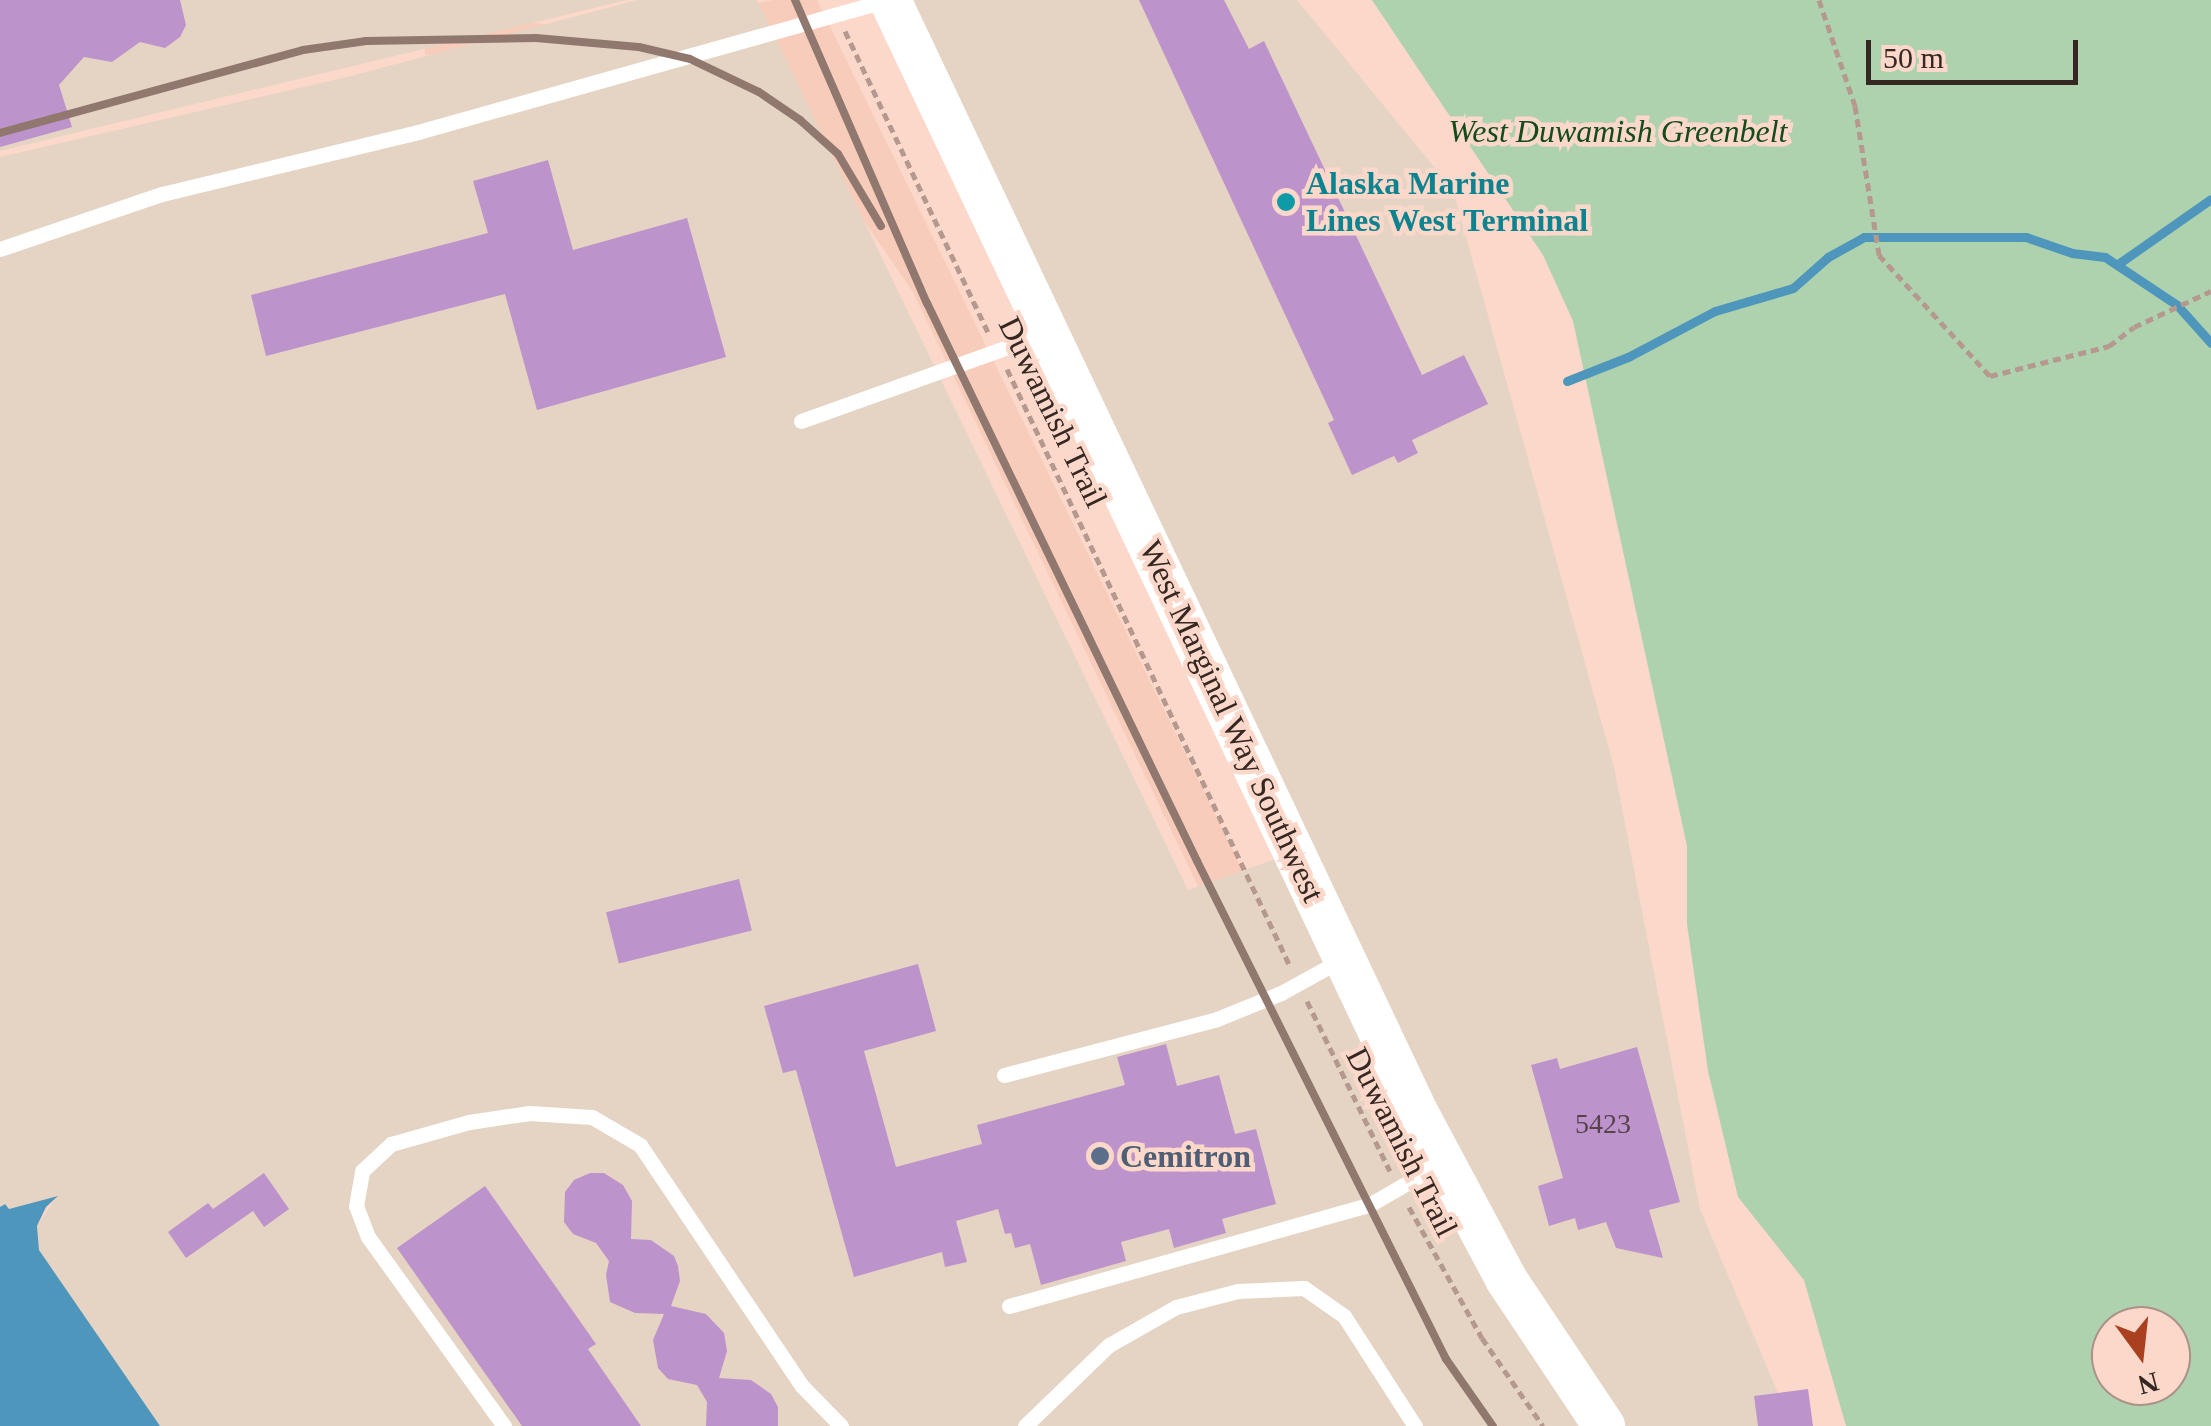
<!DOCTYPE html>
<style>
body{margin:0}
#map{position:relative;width:2211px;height:1426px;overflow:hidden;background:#fcd8ca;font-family:Georgia,serif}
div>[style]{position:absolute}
.built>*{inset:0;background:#f7ccbb}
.industrial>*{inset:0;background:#e5d4c3}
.green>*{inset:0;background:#add2ad}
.water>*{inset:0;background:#4e96bc}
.stream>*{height:9px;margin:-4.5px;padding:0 4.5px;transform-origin:4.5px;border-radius:4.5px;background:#4e96bc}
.building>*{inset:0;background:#bd93cb;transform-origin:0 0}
.path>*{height:5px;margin-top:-2.5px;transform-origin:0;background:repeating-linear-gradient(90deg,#b5998e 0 8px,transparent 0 13px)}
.service>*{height:15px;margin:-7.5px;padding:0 7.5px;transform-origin:7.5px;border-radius:7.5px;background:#fff}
.secondary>*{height:42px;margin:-21px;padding:0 21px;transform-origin:21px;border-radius:21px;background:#fff}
.rail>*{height:8px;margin:-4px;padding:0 4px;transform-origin:4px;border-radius:4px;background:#90786f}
.dots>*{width:28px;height:28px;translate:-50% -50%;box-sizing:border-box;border:5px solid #fcd8ca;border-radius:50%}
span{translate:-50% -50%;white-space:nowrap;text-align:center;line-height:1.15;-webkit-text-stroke:9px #fcd8ca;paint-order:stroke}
.number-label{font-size:28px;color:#57424c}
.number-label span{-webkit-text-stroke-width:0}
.park-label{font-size:32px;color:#134b1a;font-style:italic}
.culture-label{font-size:32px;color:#0d838f;font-weight:700}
.left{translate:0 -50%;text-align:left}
.street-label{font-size:32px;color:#352722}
.service-label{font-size:32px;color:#4e5e75;font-weight:700}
.north{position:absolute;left:2091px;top:1306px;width:100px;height:100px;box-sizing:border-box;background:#fcd8ca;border:2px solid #ac9187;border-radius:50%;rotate:165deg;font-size:28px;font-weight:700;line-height:40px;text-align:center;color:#352722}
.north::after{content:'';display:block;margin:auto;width:35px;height:45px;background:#a94121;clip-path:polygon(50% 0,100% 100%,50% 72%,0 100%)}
.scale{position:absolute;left:1866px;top:40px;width:212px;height:45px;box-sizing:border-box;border:5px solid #352722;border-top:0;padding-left:12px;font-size:30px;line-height:35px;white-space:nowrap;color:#352722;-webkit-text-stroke:8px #fcd8ca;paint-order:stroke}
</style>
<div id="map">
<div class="built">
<div style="clip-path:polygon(773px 0,817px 0,1367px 1125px,1245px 984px,913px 292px,853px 205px,487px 52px,425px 55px,423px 15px,631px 30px)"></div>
</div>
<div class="industrial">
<div style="clip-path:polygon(0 0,627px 0,0 151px)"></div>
<div style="clip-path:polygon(637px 0,757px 0,1188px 890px,1309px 847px,883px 0,1297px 0,1453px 190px,1614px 767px,1700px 1209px,1792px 1426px,160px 1426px,39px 1250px,37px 1226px,56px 1198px,8px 1209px,5px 1204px,0 1207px,0 157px,351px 76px)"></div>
</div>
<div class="green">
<div style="clip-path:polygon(evenodd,1372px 0,2211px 0,2211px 1426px,1846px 1426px,1804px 1280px,1738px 1197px,1708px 1071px,1687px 924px,1687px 846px,1573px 321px,1543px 255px,1372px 0,2111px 1326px,2171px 1326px,2171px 1386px,2111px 1386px,2111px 1326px)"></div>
</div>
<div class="water">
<div style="clip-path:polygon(58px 1196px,46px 1207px,37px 1226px,39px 1250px,160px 1426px,0 1426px,0 1207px,5px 1204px,9px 1209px)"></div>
</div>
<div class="stream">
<div style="left:2118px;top:264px;width:113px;rotate:-35deg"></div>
<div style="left:1567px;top:381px;width:66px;rotate:-21.5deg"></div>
<div style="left:1628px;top:357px;width:98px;rotate:-27.9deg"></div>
<div style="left:1715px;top:311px;width:81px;rotate:-16.4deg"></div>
<div style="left:1793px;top:288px;width:47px;rotate:-41.5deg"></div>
<div style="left:1828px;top:257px;width:41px;rotate:-29.1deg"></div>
<div style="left:1864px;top:237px;width:162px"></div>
<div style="left:2026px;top:237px;width:49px;rotate:19.2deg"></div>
<div style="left:2072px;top:253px;width:33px;rotate:7deg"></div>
<div style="left:2105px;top:257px;width:87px;rotate:33.7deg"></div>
<div style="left:2177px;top:305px;width:51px;rotate:48.2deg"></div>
</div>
<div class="building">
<div style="clip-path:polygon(0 0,180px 0,186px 25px,180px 37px,165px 48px,140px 42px,112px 62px,84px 57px,59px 85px,72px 127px,0 147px)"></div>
<div style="clip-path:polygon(1139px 0,1224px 0,1249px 49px,1264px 41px,1422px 375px,1464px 355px,1488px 404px,1412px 440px,1418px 453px,1398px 463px,1394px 456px,1352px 475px,1328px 423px,1334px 420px)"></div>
<div style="clip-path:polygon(548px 160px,573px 250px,687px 218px,726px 357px,537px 410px,505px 294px,266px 356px,251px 295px,488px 233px,473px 181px)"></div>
<div style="left:739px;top:879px;width:53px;height:137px;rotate:76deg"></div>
<div style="clip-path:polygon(918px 964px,936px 1031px,864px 1051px,896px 1167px,982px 1144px,977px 1125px,1125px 1085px,1117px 1057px,1166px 1044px,1177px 1086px,1219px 1075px,1235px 1134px,1256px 1129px,1276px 1204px,1222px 1219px,1226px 1233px,1174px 1248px,1169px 1229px,1121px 1242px,1126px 1261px,1041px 1285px,1030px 1244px,1015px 1248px,1011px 1233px,1005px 1234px,998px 1209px,956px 1221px,967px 1262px,945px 1267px,942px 1252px,854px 1277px,796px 1070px,783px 1073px,764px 1006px)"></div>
<div style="clip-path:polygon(1637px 1047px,1680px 1202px,1649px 1210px,1663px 1258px,1616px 1248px,1606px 1222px,1578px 1230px,1575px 1218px,1549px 1226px,1538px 1186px,1563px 1178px,1531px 1065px,1557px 1058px,1560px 1069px)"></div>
<div style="clip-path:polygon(264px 1173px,289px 1209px,264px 1227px,253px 1211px,186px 1258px,168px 1232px,208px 1203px,213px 1209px)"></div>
<div style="clip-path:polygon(590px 1173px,604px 1173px,623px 1185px,632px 1201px,631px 1239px,651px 1240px,674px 1256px,678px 1266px,680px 1281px,671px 1306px,706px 1314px,724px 1333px,727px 1351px,719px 1378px,751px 1380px,771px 1394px,778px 1407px,778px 1426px,706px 1426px,707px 1402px,697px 1385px,668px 1379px,658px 1368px,653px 1340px,664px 1314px,635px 1313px,610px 1302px,606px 1275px,609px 1261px,596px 1243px,573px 1234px,564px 1222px,565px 1192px,574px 1180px)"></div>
<div style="clip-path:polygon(485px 1186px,596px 1344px,588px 1349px,641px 1426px,522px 1426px,397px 1248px)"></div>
<div style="clip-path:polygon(1808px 1389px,1813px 1426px,1758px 1426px,1754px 1396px)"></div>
</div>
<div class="path">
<div style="left:1819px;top:0;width:112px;rotate:71.2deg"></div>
<div style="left:1855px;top:106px;width:151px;rotate:80.8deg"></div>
<div style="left:1879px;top:255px;width:164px;rotate:47.5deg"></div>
<div style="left:1990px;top:376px;width:123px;rotate:-14.1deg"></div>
<div style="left:2109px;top:346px;width:31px;rotate:-37deg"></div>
<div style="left:2134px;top:327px;width:85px;rotate:-25.1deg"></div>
<div style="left:845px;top:31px;width:333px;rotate:64.6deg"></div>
<div style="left:1007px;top:369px;width:658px;rotate:64.64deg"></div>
<div style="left:1307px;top:1001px;width:189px;rotate:64deg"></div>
<div style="left:1409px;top:1207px;width:150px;rotate:60.9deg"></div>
<div style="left:1482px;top:1338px;width:107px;rotate:55.3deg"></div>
</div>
<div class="service">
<div style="left:0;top:249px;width:171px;rotate:-18.8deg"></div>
<div style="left:162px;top:194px;width:263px;rotate:-13.6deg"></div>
<div style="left:418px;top:132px;width:487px;rotate:-15.7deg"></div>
<div style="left:801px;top:421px;width:258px;rotate:-19.7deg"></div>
<div style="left:1004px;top:1075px;width:220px;rotate:-14.7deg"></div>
<div style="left:1217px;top:1019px;width:69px;rotate:-22.1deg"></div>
<div style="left:1281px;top:993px;width:68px;rotate:-28.8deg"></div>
<div style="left:1009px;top:1306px;width:374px;rotate:-15.7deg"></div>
<div style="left:1369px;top:1205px;width:82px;rotate:-30deg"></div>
<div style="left:504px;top:1426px;width:233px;rotate:-125.7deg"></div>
<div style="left:368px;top:1237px;width:33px;rotate:-111deg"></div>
<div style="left:356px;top:1206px;width:36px;rotate:-80deg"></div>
<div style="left:362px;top:1171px;width:40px;rotate:-43deg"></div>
<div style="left:391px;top:1144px;width:81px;rotate:-15.8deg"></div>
<div style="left:469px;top:1122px;width:61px;rotate:-8.5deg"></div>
<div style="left:529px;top:1113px;width:63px;rotate:3.6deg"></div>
<div style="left:592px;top:1117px;width:56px;rotate:30.3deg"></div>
<div style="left:640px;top:1145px;width:290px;rotate:56.1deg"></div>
<div style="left:802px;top:1386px;width:56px;rotate:45.7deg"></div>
<div style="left:1025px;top:1426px;width:117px;rotate:-44deg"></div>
<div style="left:1109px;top:1345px;width:77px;rotate:-29.6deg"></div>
<div style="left:1176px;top:1307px;width:64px;rotate:-14.5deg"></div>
<div style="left:1238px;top:1291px;width:66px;rotate:-2.6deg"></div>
<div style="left:1304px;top:1288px;width:49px;rotate:35deg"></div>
<div style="left:1344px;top:1316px;width:131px;rotate:57.2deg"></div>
</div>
<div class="secondary">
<div style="left:890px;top:0;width:1231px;rotate:64.64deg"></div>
<div style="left:1417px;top:1112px;width:189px;rotate:61.9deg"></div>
<div style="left:1506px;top:1279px;width:177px;rotate:56.3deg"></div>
</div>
<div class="rail">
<div style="left:795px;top:0;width:331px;rotate:66.5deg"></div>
<div style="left:927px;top:303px;width:620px;rotate:64.18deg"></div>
<div style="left:1197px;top:861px;width:557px;rotate:63.43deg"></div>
<div style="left:1446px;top:1359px;width:82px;rotate:55deg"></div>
<div style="left:0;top:133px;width:314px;rotate:-15.3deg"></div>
<div style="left:303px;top:50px;width:64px;rotate:-8.1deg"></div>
<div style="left:366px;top:41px;width:170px;rotate:-1deg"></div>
<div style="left:536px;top:38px;width:103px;rotate:5deg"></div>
<div style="left:639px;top:47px;width:52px;rotate:13.2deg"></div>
<div style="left:690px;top:59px;width:76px;rotate:25.6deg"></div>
<div style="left:759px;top:92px;width:50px;rotate:34.3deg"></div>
<div style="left:800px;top:120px;width:51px;rotate:41.8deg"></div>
<div style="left:838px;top:154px;width:84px;rotate:59.2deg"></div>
</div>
<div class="dots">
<div style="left:1286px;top:202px;background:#0f9aa8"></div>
<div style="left:1100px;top:1156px;background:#5c6f8a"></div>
</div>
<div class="number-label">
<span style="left:1603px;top:1124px">5423</span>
</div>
<div class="park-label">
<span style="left:1618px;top:131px">West Duwamish Greenbelt</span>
</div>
<div class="culture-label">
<span class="left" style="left:1306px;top:202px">Alaska Marine<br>Lines West Terminal</span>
</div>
<div class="street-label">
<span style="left:1053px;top:412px;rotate:64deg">Duwamish Trail</span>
<span style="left:1232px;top:721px;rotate:65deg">West Marginal Way Southwest</span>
<span style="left:1402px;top:1142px;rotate:63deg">Duwamish Trail</span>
</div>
<div class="service-label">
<span class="left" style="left:1120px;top:1156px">Cemitron</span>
</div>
<div class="north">N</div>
<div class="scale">50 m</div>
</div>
